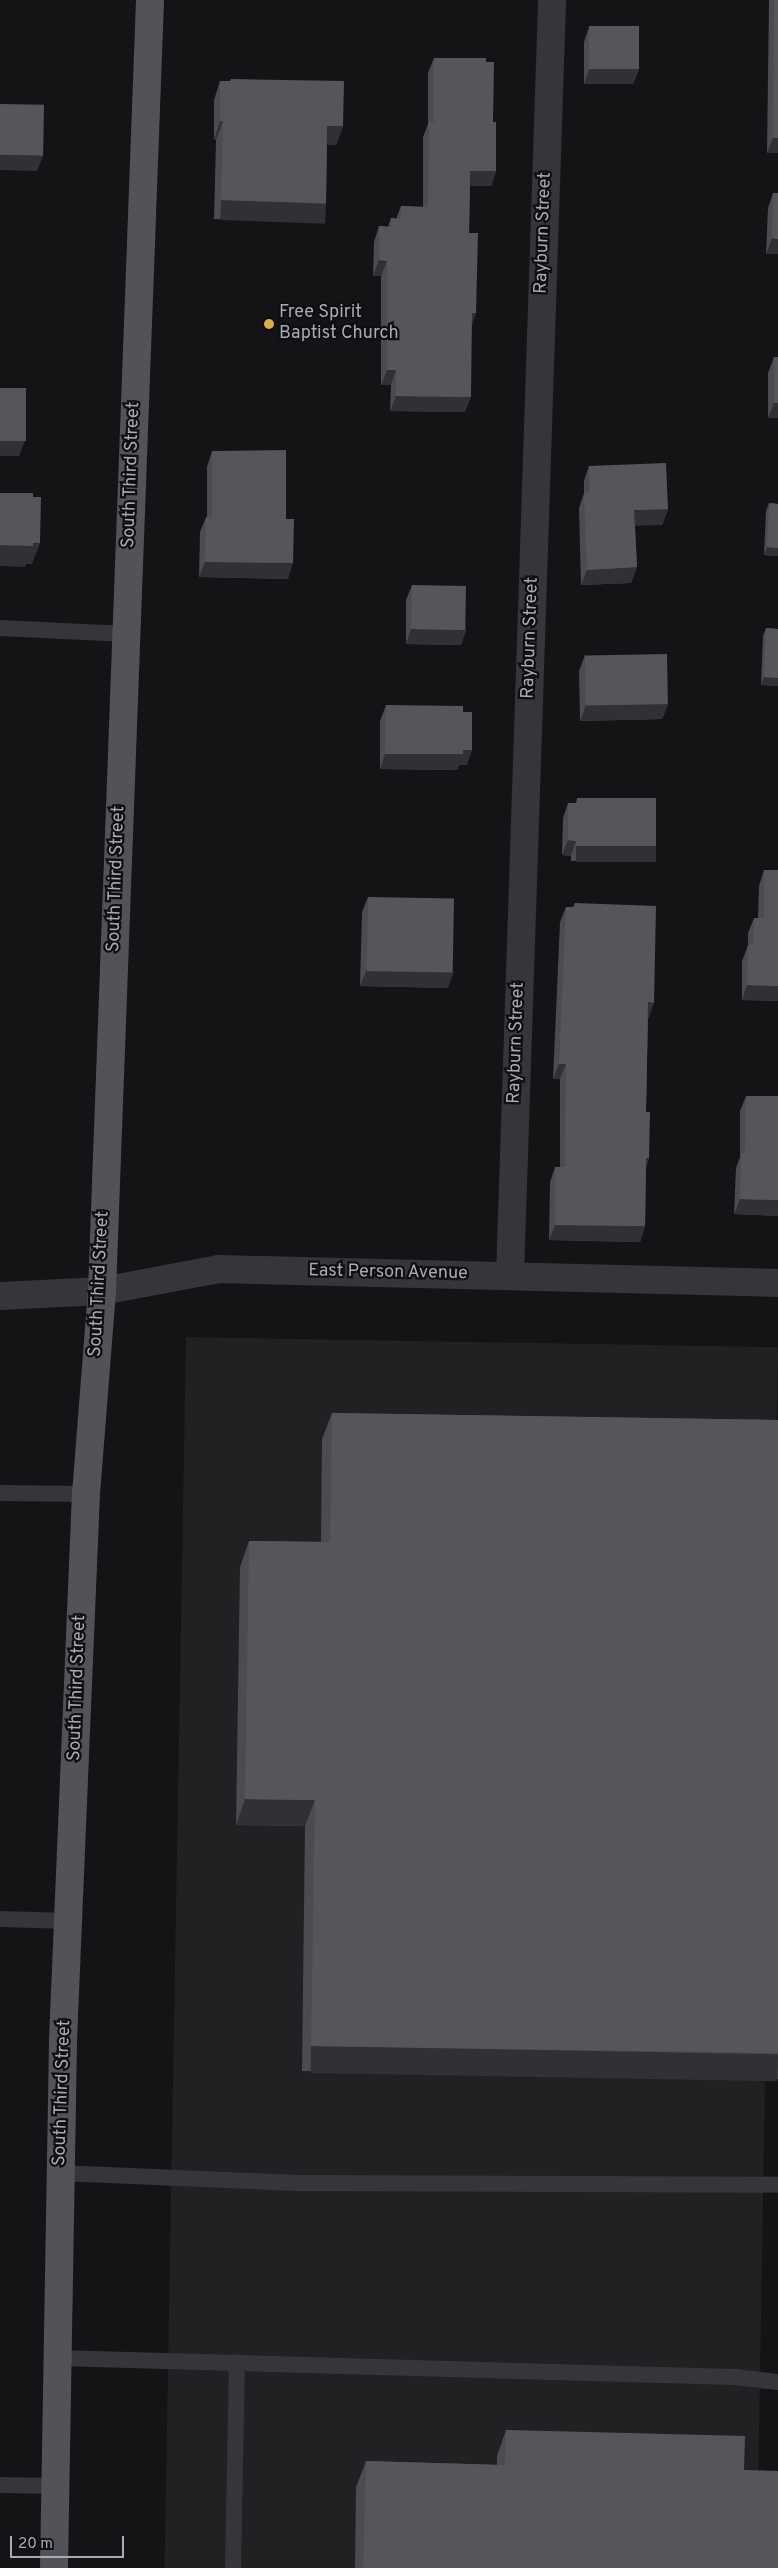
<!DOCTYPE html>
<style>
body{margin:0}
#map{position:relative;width:778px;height:2568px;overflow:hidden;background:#141416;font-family:Overpass,sans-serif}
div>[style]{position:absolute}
.built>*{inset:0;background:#212123;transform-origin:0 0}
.lane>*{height:16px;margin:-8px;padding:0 8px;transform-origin:8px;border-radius:8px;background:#36363a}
.street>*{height:28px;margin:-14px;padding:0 14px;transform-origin:14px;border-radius:14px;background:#36363a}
.primary>*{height:28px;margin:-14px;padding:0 14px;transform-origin:14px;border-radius:14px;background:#525359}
.wall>*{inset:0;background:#4b4b51}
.shaded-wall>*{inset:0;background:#313135;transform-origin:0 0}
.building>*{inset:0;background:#55565b;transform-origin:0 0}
.dots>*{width:14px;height:14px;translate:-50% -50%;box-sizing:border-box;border:2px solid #0f0f11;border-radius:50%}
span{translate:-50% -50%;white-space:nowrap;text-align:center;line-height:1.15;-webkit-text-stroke:4.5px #0f0f11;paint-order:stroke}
.street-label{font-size:18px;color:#a8abb5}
.poi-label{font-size:18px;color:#a8abb5}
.left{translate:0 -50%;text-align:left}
.scale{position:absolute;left:10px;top:2536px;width:114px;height:22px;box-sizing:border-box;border:2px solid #a8abb5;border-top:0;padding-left:6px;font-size:15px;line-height:18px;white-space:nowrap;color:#a8abb5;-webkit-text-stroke:4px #0f0f11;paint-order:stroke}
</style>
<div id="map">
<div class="built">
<div style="left:186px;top:1337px;width:592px;height:1232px;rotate:1deg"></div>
</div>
<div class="lane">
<div style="left:0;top:628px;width:126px;rotate:2.7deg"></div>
<div style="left:0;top:1493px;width:86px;rotate:0.7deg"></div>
<div style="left:0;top:1919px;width:69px;rotate:1.7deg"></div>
<div style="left:60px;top:2173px;width:238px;rotate:2.4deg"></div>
<div style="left:298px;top:2183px;width:480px;rotate:0.2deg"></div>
<div style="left:57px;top:2358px;width:678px;rotate:1.61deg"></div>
<div style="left:735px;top:2377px;width:43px;rotate:6.6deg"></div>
<div style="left:0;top:2485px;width:54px;rotate:1.1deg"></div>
<div style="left:233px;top:2568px;width:206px;rotate:-88.9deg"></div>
</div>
<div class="street">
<div style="left:510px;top:1276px;width:1277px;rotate:-88.11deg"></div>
<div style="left:0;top:1296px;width:102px;rotate:-2.8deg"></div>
<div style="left:102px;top:1291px;width:119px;rotate:-10.6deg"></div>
<div style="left:219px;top:1269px;width:559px;rotate:1.43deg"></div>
</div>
<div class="primary">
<div style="left:54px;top:2568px;width:528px;rotate:-89.02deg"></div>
<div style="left:63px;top:2040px;width:546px;rotate:-87.59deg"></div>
<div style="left:86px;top:1494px;width:204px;rotate:-85.5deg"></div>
<div style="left:102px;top:1291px;width:1292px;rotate:-87.87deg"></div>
</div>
<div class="wall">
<div style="clip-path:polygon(769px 0,778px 0,778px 153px,767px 153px)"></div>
<div style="clip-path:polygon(589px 27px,639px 69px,633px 84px,584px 84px,584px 42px)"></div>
<div style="clip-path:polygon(434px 58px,493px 122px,496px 171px,491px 186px,470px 186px,469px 233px,471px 326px,465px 412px,390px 411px,391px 385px,381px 385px,381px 276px,373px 276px,374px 242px,379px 226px,388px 227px,391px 218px,396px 219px,401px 206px,423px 207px,423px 137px,428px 124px,428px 73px)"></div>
<div style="clip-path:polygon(231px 79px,343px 126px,336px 145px,327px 144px,326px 203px,319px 222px,214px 219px,216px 140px,214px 140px,214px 100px,220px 81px,230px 81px)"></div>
<div style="clip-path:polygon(773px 193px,778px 193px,778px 254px,766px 254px,768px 208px)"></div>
<div style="clip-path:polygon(774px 357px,778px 357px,778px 418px,768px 418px,768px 373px)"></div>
<div style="clip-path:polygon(212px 451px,286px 519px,288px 579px,199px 577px,200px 532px,206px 517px,207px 517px,207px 467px)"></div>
<div style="clip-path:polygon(589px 466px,668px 509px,662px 525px,635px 525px,637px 567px,631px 583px,581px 585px,579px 508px,584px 493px,584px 481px)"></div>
<div style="clip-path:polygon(769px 503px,778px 504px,778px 556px,764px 555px,766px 511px)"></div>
<div style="clip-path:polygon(412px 585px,466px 630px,461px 645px,406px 644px,406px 600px)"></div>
<div style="clip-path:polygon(766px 628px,778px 629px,778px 686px,761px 685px,763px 636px)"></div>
<div style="clip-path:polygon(585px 655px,668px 704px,662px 719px,580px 721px,579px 671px)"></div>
<div style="clip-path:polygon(386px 705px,463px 712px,467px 765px,459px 765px,457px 770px,380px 769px,380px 721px)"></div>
<div style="clip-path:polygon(577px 798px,656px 846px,650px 861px,571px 861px,571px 856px,562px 855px,563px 818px,568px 803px,576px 803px)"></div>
<div style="clip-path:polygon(764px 870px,778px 1001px,742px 1000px,742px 961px,748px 945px,748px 933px,754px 918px,758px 918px,759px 886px)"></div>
<div style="clip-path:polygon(368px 897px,448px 988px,360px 986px,362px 912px)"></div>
<div style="clip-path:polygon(575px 903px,649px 1018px,648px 1018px,646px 1112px,649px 1158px,646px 1168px,645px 1226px,640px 1242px,549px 1240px,550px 1182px,555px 1167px,560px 1167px,560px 1079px,553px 1079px,560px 922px,566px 907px,573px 907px)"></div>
<div style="clip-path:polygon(746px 1096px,778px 1096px,778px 1216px,734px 1214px,736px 1168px,740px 1157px,740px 1111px)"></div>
<div style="clip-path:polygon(332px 1413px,778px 1420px,778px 2079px,302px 2071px,305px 1826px,236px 1825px,240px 1567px,249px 1541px,321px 1542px,322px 1439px)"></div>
<div style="clip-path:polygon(506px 2430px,744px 2470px,778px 2568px,355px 2568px,356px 2487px,366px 2461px,497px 2465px,497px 2456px)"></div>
</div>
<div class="shaded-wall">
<div style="clip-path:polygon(589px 69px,639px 69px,633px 84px,584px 84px)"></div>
<div style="clip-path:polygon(220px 121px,223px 121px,216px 140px,214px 140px)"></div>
<div style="clip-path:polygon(327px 126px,343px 126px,336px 145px,320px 144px)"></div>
<div style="clip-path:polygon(773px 138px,778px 138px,778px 153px,767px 153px)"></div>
<div style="clip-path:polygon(0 155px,43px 156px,37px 171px,0 170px)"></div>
<div style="clip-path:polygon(470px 171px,496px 171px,491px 186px,464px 186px)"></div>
<div style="left:221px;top:200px;width:105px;height:20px;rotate:2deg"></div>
<div style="clip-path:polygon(772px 238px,778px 239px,778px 254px,766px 254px)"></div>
<div style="clip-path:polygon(379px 260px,387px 261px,381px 276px,373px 276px)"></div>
<div style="clip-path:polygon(472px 313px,476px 313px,471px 329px)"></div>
<div style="clip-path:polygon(387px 370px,396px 370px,391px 385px,381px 385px)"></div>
<div style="clip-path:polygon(396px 396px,471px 397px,465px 412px,390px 411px)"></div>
<div style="clip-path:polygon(774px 403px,778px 403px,778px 418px,768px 418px)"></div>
<div style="clip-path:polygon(0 441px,25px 441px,19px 456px,0 456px)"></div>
<div style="clip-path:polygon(668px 509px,662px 525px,629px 526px,634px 510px)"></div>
<div style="clip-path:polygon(40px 543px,32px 564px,26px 564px,25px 567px,0 566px,0 545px)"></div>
<div style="clip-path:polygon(767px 547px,778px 548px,778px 556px,764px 555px)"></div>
<div style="clip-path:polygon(205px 562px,293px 563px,288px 579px,199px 577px)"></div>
<div style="clip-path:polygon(637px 567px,631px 583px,581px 585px,587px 570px)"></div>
<div style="clip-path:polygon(411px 629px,466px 630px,461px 645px,406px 644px)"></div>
<div style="clip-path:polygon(764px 677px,778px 678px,778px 686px,761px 685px)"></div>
<div style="clip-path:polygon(668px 704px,662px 719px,580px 721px,586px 705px)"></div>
<div style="clip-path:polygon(463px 750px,472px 750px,467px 765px,459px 765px,457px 770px,380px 769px,385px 754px)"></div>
<div style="clip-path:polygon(568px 840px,576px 841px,571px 856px,562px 855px)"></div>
<div style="left:576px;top:846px;width:80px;height:16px"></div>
<div style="clip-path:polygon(366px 971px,454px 972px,448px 988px,360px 986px)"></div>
<div style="clip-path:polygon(747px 985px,778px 986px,778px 1001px,742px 1000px)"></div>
<div style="clip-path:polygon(648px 1002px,654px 1003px,649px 1018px,643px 1018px)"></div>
<div style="clip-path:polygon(559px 1064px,566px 1064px,560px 1079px,553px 1079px)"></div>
<div style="clip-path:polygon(646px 1158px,649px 1158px,644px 1173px)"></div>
<div style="clip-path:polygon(740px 1199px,778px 1200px,778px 1216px,734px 1214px)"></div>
<div style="clip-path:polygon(555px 1225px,645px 1226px,640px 1242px,549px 1240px)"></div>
<div style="clip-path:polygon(245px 1799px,315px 1800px,305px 1826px,236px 1825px)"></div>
<div style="left:311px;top:2046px;width:467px;height:27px;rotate:1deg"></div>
</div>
<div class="building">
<div style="clip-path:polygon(774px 0,778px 0,778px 138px,773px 138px)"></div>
<div style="left:639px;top:26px;width:43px;height:50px;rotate:90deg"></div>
<div style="clip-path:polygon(434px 58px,486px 58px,486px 62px,494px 62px,493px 122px,496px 122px,496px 171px,470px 171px,469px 233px,478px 233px,476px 313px,472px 313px,471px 397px,396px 396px,396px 370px,387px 370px,387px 261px,379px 260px,379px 226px,391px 227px,391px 218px,401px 219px,401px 206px,428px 207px,429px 122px,434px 122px)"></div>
<div style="clip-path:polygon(231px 79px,344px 81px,343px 126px,327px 126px,326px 203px,221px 200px,223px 121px,220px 121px,220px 81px,231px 81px)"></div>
<div style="left:0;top:104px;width:44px;height:51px;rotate:1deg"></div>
<div style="clip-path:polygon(773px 193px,778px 193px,778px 239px,772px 238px)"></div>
<div style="left:774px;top:357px;width:4px;height:46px"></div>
<div style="left:0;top:388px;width:26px;height:53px"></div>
<div style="clip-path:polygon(286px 450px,286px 519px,294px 519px,293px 563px,205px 562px,206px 517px,212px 517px,212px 451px)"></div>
<div style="clip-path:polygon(666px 463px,668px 509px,634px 510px,637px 567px,587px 570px,584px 493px,590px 492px,589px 466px)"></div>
<div style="clip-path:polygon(0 493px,33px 493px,33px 497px,41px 497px,40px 543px,33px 543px,33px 546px,0 545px)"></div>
<div style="clip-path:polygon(769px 503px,778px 504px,778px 548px,767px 547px)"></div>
<div style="left:412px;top:585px;width:54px;height:44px;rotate:1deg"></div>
<div style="clip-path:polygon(766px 628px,778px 629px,778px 678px,764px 677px)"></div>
<div style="left:667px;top:654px;width:50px;height:82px;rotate:89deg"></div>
<div style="clip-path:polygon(386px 705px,463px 706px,463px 712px,472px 712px,472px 750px,463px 750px,463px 754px,385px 754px)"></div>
<div style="clip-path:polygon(577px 798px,656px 798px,656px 846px,576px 846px,576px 841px,568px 840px,568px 803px,577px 803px)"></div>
<div style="clip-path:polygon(764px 870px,778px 870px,778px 986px,747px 985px,748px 945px,754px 945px,754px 918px,764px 918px)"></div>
<div style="left:368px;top:897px;width:86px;height:74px;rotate:1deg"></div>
<div style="clip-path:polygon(575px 903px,656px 906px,654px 1003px,648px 1002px,646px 1112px,650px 1112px,649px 1158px,646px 1158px,645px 1226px,555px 1225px,555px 1167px,565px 1167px,566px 1064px,559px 1064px,566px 907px,575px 907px)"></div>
<div style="clip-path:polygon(746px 1096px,778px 1096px,778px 1200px,740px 1199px,741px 1153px,745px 1153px)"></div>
<div style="clip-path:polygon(332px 1413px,778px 1420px,778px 2053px,311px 2046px,315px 1800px,245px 1799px,249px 1541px,330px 1542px)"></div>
<div style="clip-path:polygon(506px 2430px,745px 2436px,744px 2470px,778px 2471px,778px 2568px,363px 2568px,366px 2461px,505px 2465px)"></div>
</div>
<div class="dots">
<div style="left:269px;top:324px;background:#ddae45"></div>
</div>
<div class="street-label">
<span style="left:544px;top:233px;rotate:-88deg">Rayburn Street</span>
<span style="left:132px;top:475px;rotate:-88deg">South Third Street</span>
<span style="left:531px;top:638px;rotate:-88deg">Rayburn Street</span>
<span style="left:117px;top:879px;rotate:-88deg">South Third Street</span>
<span style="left:517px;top:1043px;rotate:-88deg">Rayburn Street</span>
<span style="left:388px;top:1273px;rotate:1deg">East Person Avenue</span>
<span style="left:100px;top:1284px;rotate:-87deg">South Third Street</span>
<span style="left:78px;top:1688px;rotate:-88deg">South Third Street</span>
<span style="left:63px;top:2093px;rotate:-88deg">South Third Street</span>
</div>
<div class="poi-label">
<span class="left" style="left:279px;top:324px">Free Spirit<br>Baptist Church</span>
</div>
<div class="scale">20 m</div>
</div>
